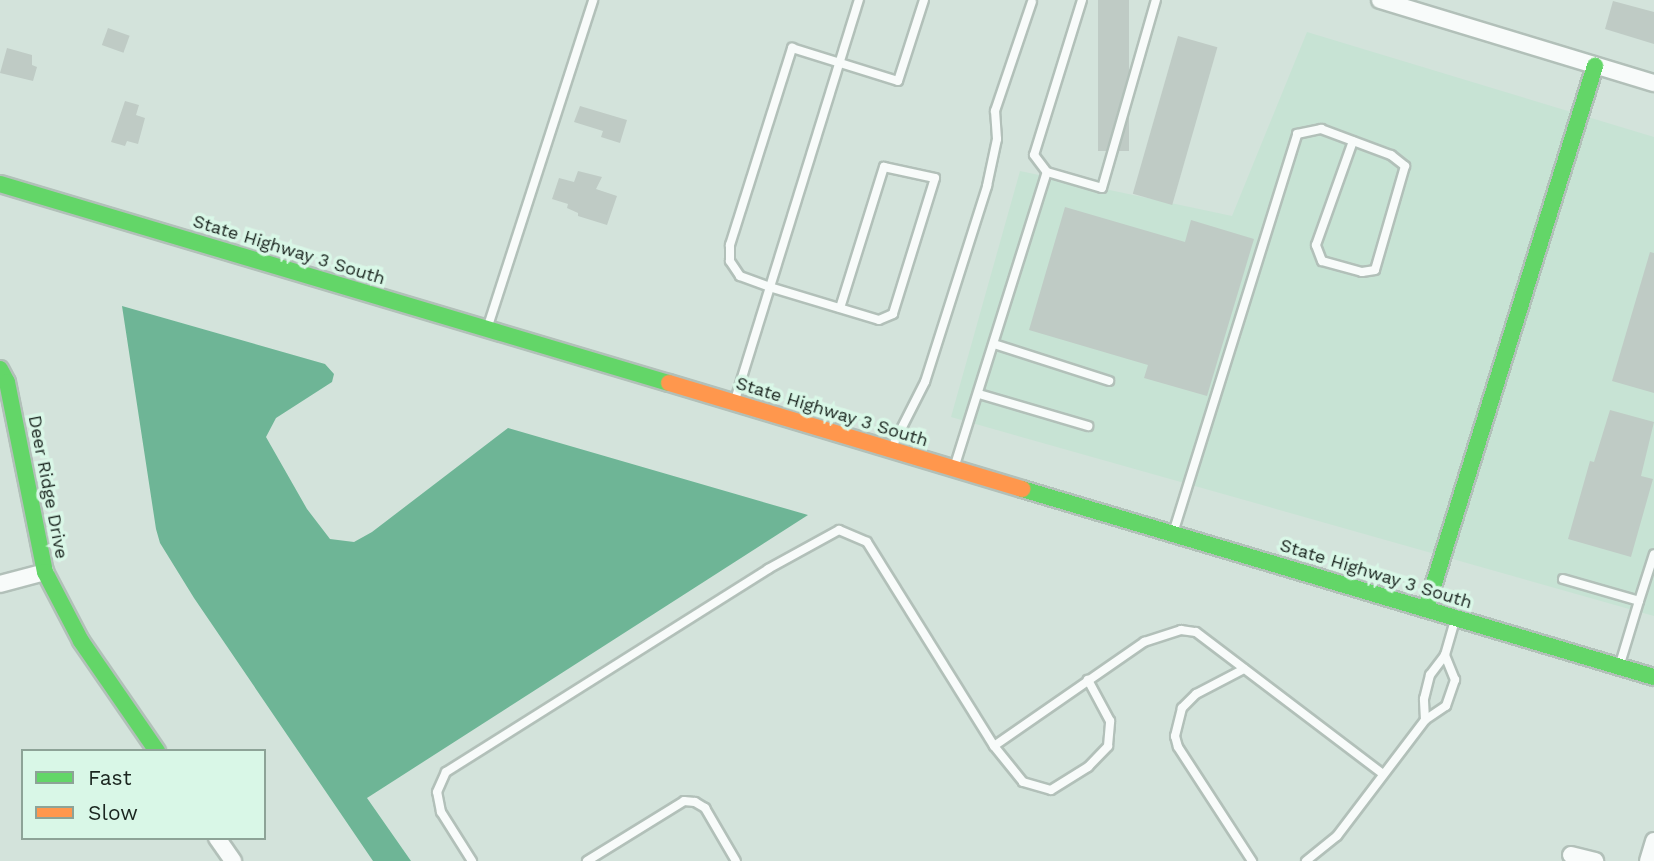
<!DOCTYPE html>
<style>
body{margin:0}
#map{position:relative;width:1654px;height:861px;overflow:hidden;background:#d3e3db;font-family:"Work Sans",sans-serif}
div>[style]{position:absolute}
.built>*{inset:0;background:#c7e3d4}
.water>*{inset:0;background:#6eb596}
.building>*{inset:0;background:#bfcbc5;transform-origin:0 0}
.roads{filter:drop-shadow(2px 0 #b2c0b9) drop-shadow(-2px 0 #b2c0b9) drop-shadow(0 2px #b2c0b9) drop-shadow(0 -2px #b2c0b9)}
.lane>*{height:8px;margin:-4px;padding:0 4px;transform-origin:4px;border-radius:4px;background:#f8fbfa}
.street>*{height:16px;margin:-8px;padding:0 8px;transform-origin:8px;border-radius:8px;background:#f8fbfa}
.fast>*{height:16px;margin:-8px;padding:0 8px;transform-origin:8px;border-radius:8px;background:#63d668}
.slow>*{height:16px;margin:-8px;padding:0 8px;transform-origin:8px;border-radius:8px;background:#ff974d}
span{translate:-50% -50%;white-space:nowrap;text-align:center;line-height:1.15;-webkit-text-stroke:7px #d9f7e7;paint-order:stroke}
.street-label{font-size:18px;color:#1a251f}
.legend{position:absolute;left:21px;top:749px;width:245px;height:91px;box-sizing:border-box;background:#d9f7e7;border:2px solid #8da397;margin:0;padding:9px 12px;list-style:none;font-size:21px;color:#1a251f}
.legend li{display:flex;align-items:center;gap:14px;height:35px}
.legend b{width:35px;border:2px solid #8da397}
</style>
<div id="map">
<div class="built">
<div style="clip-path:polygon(1307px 32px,1654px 137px,1654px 616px,951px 417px,1020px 171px,1232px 216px)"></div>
</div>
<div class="water">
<div style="clip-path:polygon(122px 306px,325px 364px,334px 374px,332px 382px,276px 418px,266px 437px,307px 509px,330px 539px,354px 542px,372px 532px,508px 428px,808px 515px,367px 798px,411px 861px,373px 861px,194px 598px,160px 543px,156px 529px)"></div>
</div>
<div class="building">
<div style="left:1098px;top:0;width:31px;height:151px"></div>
<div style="clip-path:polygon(1613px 1px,1654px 12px,1654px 44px,1605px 29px)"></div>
<div style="left:108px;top:28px;width:23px;height:18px;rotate:20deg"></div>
<div style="left:1178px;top:36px;width:41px;height:164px;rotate:16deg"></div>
<div style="clip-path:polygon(7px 48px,32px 55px,32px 65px,37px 67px,33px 81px,0 73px)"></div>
<div style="clip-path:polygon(125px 101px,139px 105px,136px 115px,145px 118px,138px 144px,127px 141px,125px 146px,111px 142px)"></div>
<div style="clip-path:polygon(580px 106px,627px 120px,620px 143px,601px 137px,603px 131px,574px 122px)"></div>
<div style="clip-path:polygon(578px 171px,602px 177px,596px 189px,617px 196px,607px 225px,578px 216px,578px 213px,567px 208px,568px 204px,552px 199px,559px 178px,574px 182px)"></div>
<div style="clip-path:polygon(1065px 207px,1185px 242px,1191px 220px,1254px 239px,1207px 396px,1144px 378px,1148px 365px,1029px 330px)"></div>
<div style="clip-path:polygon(1650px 252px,1654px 253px,1654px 393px,1612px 381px)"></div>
<div style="clip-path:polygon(1610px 410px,1654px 422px,1641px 476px,1653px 479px,1631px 557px,1568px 539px,1590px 461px,1594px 462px)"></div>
</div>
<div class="roads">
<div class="lane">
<div style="left:1082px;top:0;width:162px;rotate:107.2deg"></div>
<div style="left:1034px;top:155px;width:21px;rotate:53deg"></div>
<div style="left:1047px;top:172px;width:57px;rotate:16.2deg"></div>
<div style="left:1102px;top:188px;width:196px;rotate:-74deg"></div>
<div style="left:840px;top:308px;width:148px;rotate:-72.7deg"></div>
<div style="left:884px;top:167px;width:52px;rotate:12.2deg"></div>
<div style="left:935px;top:178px;width:142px;rotate:107.2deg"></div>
<div style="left:893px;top:314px;width:15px;rotate:157deg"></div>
<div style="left:879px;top:320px;width:114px;rotate:-163.2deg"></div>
<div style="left:770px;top:287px;width:32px;rotate:-160deg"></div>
<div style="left:740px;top:276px;width:18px;rotate:-124deg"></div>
<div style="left:730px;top:261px;width:16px;rotate:-90deg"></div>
<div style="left:730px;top:245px;width:207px;rotate:-72.5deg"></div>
<div style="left:792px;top:48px;width:111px;rotate:17.3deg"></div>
<div style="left:898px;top:81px;width:85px;rotate:-72.2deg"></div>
<div style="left:488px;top:326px;width:342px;rotate:-72.1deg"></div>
<div style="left:994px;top:344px;width:121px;rotate:17.8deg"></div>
<div style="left:979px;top:394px;width:114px;rotate:16.4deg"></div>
<div style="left:735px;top:400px;width:419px;rotate:-72.8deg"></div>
<div style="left:892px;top:447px;width:73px;rotate:-63.1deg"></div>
<div style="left:925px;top:382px;width:206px;rotate:-72.4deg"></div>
<div style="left:987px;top:186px;width:48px;rotate:-78deg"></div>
<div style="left:997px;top:139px;width:28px;rotate:-94deg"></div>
<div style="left:995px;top:111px;width:115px;rotate:-71.3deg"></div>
<div style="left:955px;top:465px;width:307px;rotate:-72.6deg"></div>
<div style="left:1174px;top:530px;width:415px;rotate:-72.7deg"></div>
<div style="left:1297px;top:134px;width:25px;rotate:-12deg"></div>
<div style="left:1321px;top:129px;width:75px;rotate:20.4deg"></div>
<div style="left:1391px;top:155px;width:18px;rotate:38deg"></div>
<div style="left:1405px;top:166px;width:108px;rotate:106.1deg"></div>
<div style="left:1375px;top:270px;width:13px;rotate:171deg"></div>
<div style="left:1362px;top:272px;width:41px;rotate:-164.6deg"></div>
<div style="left:1322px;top:261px;width:17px;rotate:-111deg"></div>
<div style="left:1316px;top:245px;width:110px;rotate:-70.4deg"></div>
<div style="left:1563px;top:579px;width:79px;rotate:16.1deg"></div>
<div style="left:1639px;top:601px;width:66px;rotate:106.8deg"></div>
<div style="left:1639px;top:601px;width:49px;rotate:-72.3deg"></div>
<div style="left:1244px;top:669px;width:54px;rotate:152.5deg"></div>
<div style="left:1196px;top:694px;width:20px;rotate:135deg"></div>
<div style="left:1182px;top:708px;width:29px;rotate:104deg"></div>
<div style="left:1175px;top:736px;width:11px;rotate:75deg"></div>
<div style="left:1178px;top:747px;width:136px;rotate:57deg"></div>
<div style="left:1425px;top:720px;width:21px;rotate:-93deg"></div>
<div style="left:1424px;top:699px;width:25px;rotate:-76deg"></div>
<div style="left:1430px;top:675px;width:25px;rotate:-53deg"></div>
<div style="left:1445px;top:655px;width:35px;rotate:-74deg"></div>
<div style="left:994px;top:746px;width:46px;rotate:51.1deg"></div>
<div style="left:1023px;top:782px;width:29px;rotate:16deg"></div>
<div style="left:1051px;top:790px;width:44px;rotate:-31.9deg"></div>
<div style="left:1088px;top:767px;width:29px;rotate:-46deg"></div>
<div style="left:1108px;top:746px;width:25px;rotate:-85deg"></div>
<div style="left:1110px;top:721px;width:47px;rotate:-118.2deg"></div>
<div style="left:472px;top:861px;width:58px;rotate:-122.3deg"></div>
<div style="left:441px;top:812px;width:20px;rotate:-101deg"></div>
<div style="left:437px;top:792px;width:22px;rotate:-66deg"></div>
<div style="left:446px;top:772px;width:381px;rotate:-32.2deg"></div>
<div style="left:768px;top:569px;width:81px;rotate:-28.8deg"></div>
<div style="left:839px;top:530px;width:30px;rotate:23deg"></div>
<div style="left:867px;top:542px;width:240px;rotate:58.1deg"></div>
<div style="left:994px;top:746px;width:183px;rotate:-34.7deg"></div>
<div style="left:1144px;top:642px;width:39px;rotate:-18deg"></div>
<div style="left:1181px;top:630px;width:15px;rotate:8deg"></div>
<div style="left:1196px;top:632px;width:235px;rotate:37.2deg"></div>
<div style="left:587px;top:861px;width:114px;rotate:-31.7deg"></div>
<div style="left:684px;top:801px;width:11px;rotate:5deg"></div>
<div style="left:695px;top:802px;width:12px;rotate:31deg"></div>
<div style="left:705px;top:808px;width:61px;rotate:59.7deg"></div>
<div style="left:1306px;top:861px;width:40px;rotate:-39deg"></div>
<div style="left:1337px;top:836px;width:146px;rotate:-52.8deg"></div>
<div style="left:1425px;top:720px;width:25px;rotate:-34deg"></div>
<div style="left:1446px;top:706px;width:28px;rotate:-71deg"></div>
<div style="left:1455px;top:680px;width:27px;rotate:-112deg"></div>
</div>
<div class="street">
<div style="left:1380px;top:0;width:286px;rotate:16.9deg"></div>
<div style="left:0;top:584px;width:47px;rotate:-14.9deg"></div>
<div style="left:217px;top:838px;width:28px;rotate:55deg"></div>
<div style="left:1571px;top:855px;width:25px;rotate:14deg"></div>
<div style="left:1648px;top:861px;width:21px;rotate:-73deg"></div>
</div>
<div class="fast">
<div style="left:0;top:184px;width:698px;rotate:16.57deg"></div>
<div style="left:0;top:369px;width:15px;rotate:62deg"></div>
<div style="left:7px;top:382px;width:194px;rotate:78.7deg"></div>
<div style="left:45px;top:572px;width:78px;rotate:62.4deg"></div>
<div style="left:81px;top:641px;width:134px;rotate:55.4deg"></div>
<div style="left:1022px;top:489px;width:659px;rotate:16.57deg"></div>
<div style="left:1426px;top:609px;width:569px;rotate:-72.71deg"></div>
</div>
<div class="slow">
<div style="left:669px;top:383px;width:369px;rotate:16.7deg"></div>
</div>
</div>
<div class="street-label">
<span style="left:289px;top:250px;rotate:17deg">State Highway 3 South</span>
<span style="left:832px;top:412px;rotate:17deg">State Highway 3 South</span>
<span style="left:48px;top:487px;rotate:79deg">Deer Ridge Drive</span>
<span style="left:1376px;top:574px;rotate:17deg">State Highway 3 South</span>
</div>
<ul class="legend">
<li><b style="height:9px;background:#63d668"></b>Fast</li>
<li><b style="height:9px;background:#ff974d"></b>Slow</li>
</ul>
</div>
